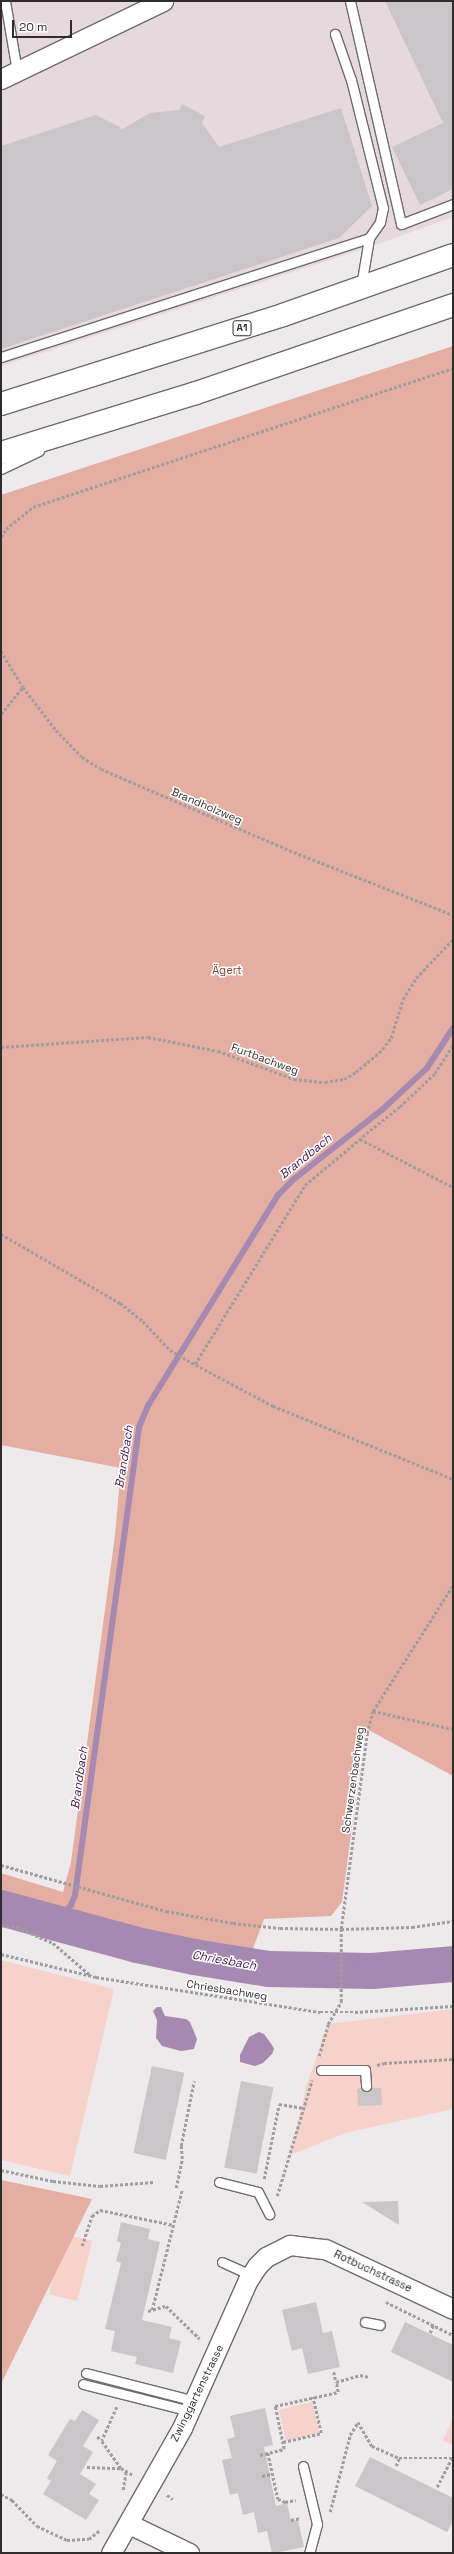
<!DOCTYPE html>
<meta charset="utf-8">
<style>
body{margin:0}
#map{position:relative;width:454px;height:2554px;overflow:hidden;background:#eee9eb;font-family:"Space Grotesk",sans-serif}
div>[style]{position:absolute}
.built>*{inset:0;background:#e5d9dd}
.green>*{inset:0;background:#f6d2cb;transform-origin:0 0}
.forest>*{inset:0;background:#e4aea3}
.water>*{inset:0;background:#a689b0}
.stream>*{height:6px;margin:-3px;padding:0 3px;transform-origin:3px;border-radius:3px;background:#a689b0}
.river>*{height:36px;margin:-18px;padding:0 18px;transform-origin:18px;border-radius:18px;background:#a689b0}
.building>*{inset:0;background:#c9c5c8;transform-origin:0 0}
.path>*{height:2.5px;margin-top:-1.25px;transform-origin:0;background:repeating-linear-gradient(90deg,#a19d9e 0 3px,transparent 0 5px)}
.roads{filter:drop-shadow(1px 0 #6f6a6c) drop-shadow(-1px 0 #6f6a6c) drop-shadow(0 1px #6f6a6c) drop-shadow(0 -1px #6f6a6c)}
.lane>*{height:9px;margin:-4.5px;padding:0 4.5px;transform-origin:4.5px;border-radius:4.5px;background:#fff}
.street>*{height:19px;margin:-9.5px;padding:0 9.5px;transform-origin:9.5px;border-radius:9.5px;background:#fff}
.highway>*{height:22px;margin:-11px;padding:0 11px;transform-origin:11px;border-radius:11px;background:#fff}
span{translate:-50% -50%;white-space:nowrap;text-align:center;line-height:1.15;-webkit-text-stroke:3px #fff;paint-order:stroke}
.shield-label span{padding:1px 3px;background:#fff;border:1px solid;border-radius:3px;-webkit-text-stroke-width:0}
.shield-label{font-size:10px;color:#2e2c2c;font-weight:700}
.street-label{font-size:11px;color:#2e2c2c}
.park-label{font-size:11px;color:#813d32}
.water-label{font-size:12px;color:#3f194c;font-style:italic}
.frame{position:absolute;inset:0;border:2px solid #2e2c2c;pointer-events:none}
.scale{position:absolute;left:12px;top:20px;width:60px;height:18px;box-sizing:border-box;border:2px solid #2e2c2c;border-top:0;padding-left:5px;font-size:12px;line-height:14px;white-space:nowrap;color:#2e2c2c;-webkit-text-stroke:3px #fff;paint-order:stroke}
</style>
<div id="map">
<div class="built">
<div style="clip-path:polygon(1px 1px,453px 1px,453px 217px,367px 248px,1px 366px)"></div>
</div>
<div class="green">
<div style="clip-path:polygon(1px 1960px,114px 1989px,70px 2176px,1px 2160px)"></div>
<div style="clip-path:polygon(453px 2009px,453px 2109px,345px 2133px,290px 2155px,307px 2084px,328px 2024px)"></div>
<div style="left:64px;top:2234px;width:29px;height:62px;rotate:14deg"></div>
<div style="left:312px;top:2402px;width:32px;height:34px;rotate:77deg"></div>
<div style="clip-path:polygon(452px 2420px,453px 2421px,453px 2445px,443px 2440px)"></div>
</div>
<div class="forest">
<div style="clip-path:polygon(453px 346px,453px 1776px,365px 1728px,342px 1902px,331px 1916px,264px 1919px,252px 1951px,118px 1929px,1px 1893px,1px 1873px,63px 1892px,71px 1862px,115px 1535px,121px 1468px,1px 1445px,1px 495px)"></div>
<div style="clip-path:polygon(1px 2180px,92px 2199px,1px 2384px)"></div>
</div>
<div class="water">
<div style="clip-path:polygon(157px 2007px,161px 2007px,165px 2016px,186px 2019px,190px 2022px,197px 2039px,194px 2049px,181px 2051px,162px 2046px,156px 2038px,157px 2020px,153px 2011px)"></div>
<div style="clip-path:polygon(259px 2032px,264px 2034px,272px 2045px,274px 2049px,272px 2054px,263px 2063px,255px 2066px,240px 2062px,240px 2055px,249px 2037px)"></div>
</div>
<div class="stream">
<div style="left:57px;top:1923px;width:23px;rotate:-52deg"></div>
<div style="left:71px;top:1905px;width:11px;rotate:-68deg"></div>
<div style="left:75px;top:1895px;width:472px;rotate:-82.2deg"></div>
<div style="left:139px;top:1427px;width:25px;rotate:-67deg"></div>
<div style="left:149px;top:1404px;width:246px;rotate:-58.3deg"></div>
<div style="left:278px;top:1195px;width:23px;rotate:-45deg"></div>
<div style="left:294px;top:1179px;width:113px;rotate:-38.2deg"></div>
<div style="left:383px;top:1109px;width:60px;rotate:-43deg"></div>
<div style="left:427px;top:1068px;width:48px;rotate:-57deg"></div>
</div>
<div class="river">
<div style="left:1px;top:1908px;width:141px;rotate:15.2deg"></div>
<div style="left:137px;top:1945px;width:58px;rotate:11.9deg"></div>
<div style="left:194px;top:1957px;width:76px;rotate:9.1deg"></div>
<div style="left:269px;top:1969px;width:103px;rotate:1.1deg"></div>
<div style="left:372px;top:1971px;width:81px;rotate:-4.9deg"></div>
</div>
<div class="building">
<div style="clip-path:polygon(385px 1px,453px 1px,453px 189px,420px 205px,392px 147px,443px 123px)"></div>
<div style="clip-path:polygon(182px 104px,205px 116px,202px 123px,219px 147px,341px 108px,372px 206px,339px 238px,1px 349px,1px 146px,96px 115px,120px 127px,121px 130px,150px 113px,179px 110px)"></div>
<div style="left:152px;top:2066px;width:33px;height:89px;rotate:12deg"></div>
<div style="left:241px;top:2081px;width:33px;height:88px;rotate:11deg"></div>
<div style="clip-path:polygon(361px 2088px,366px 2092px,372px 2088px,381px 2088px,382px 2105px,358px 2106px,357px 2089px)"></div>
<div style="clip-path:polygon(398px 2201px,399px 2225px,362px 2202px)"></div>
<div style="clip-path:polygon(121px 2222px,150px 2229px,148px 2239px,160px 2242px,142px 2320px,172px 2327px,169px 2338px,181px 2341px,173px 2373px,135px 2364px,137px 2357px,111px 2351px,115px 2331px,105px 2329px,121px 2263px,116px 2261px,121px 2243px,117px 2241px)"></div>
<div style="clip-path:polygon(316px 2302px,323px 2333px,332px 2331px,340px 2367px,308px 2374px,302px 2348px,292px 2351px,282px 2310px)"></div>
<div style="clip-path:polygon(405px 2322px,453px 2345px,453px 2382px,391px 2352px)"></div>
<div style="clip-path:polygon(265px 2408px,273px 2445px,264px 2447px,276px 2506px,287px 2503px,291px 2521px,298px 2520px,304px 2547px,274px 2553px,272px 2553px,267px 2531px,258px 2533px,254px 2512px,243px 2515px,238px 2493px,230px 2495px,222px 2460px,232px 2458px,227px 2439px,235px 2437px,230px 2416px)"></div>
<div style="clip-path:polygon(82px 2410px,99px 2420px,83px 2446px,93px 2452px,80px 2474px,96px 2484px,89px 2494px,99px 2500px,86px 2520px,43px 2494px,51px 2481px,47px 2478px,57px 2461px,48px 2455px,70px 2419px,75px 2421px)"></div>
<div style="clip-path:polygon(370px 2457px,453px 2498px,453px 2521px,447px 2532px,355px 2486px)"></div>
</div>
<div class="path">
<div style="left:1px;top:537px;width:9px;rotate:-58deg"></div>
<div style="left:6px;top:529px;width:35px;rotate:-39deg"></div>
<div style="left:33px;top:507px;width:442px;rotate:-18.3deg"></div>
<div style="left:1px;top:651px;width:42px;rotate:58.6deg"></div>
<div style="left:23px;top:687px;width:54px;rotate:52.5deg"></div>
<div style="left:56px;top:730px;width:37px;rotate:46deg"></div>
<div style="left:82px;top:757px;width:22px;rotate:32deg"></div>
<div style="left:101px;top:769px;width:210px;rotate:23.3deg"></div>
<div style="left:294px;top:852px;width:171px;rotate:21.6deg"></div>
<div style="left:1px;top:714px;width:35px;rotate:-51deg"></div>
<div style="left:453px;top:1046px;width:33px;rotate:123deg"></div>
<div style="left:435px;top:1074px;width:48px;rotate:136.7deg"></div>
<div style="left:400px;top:1107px;width:51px;rotate:141.3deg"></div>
<div style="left:360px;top:1139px;width:105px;rotate:27.3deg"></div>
<div style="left:1px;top:1047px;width:147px;rotate:-3.9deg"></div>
<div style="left:148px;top:1037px;width:71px;rotate:11.3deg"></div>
<div style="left:218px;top:1051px;width:81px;rotate:20.2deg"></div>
<div style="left:294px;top:1079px;width:31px;rotate:6deg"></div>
<div style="left:325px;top:1082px;width:19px;rotate:-9deg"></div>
<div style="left:344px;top:1079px;width:14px;rotate:-30deg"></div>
<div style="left:356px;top:1072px;width:30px;rotate:-40deg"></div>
<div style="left:379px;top:1053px;width:19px;rotate:-51deg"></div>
<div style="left:391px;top:1038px;width:41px;rotate:-72.9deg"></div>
<div style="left:403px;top:999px;width:25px;rotate:-58deg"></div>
<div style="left:416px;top:978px;width:54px;rotate:-46.5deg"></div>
<div style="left:1px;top:1234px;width:138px;rotate:30.1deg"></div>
<div style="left:120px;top:1303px;width:29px;rotate:38deg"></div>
<div style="left:143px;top:1321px;width:40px;rotate:47deg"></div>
<div style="left:170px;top:1350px;width:20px;rotate:30deg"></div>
<div style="left:187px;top:1360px;width:98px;rotate:28.1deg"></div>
<div style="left:273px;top:1406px;width:194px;rotate:22.1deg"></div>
<div style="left:195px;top:1364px;width:210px;rotate:-58.4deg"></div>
<div style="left:305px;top:1185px;width:72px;rotate:-39.9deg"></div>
<div style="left:373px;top:1711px;width:82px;rotate:12.7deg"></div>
<div style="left:1px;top:1865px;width:171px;rotate:15.6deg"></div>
<div style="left:166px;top:1911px;width:68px;rotate:10.2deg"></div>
<div style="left:233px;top:1923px;width:47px;rotate:6.1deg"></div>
<div style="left:280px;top:1928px;width:61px;rotate:0.9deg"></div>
<div style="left:341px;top:1929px;width:71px;rotate:-1.6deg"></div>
<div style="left:412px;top:1927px;width:41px;rotate:-8.3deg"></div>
<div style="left:1px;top:1925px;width:16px;rotate:7deg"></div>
<div style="left:17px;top:1927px;width:39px;rotate:24deg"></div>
<div style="left:53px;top:1943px;width:48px;rotate:40.7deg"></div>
<div style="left:1px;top:1954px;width:98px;rotate:13.6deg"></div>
<div style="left:96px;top:1977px;width:227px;rotate:8.9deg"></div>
<div style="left:320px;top:2012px;width:35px"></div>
<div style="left:355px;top:2012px;width:98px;rotate:-3.5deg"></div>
<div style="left:319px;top:2056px;width:33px;rotate:-74deg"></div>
<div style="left:328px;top:2024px;width:26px;rotate:-59deg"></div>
<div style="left:341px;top:2002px;width:73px;rotate:-90deg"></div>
<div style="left:341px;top:1929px;width:198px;rotate:-82.4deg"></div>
<div style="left:367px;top:1733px;width:23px;rotate:-75deg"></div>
<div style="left:373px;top:1711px;width:149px;rotate:-57.6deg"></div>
<div style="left:377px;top:2065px;width:7px;rotate:-16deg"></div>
<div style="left:384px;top:2063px;width:69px;rotate:-3.3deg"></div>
<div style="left:1px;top:2170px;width:53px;rotate:11.9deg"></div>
<div style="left:53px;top:2181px;width:47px;rotate:6.1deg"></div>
<div style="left:100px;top:2186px;width:54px;rotate:-4.2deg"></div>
<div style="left:264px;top:2179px;width:76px;rotate:-78.7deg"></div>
<div style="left:279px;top:2104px;width:25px;rotate:9deg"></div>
<div style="left:176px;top:2188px;width:30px;rotate:-78deg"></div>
<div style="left:182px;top:2159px;width:13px;rotate:-94deg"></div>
<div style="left:181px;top:2146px;width:66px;rotate:-78.7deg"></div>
<div style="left:277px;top:2196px;width:121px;rotate:-73.2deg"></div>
<div style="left:82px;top:2246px;width:32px;rotate:-72deg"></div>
<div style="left:92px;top:2216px;width:10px;rotate:-37deg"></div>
<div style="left:100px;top:2210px;width:75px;rotate:11.6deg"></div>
<div style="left:386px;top:2302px;width:75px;rotate:26.2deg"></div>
<div style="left:152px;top:2310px;width:124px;rotate:-76deg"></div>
<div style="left:148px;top:2311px;width:19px;rotate:-16deg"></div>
<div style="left:166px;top:2306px;width:47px;rotate:44.1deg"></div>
<div style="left:430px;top:2333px;width:9px;rotate:-69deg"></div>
<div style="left:334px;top:2372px;width:10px;rotate:79deg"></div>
<div style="left:336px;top:2382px;width:25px;rotate:-16deg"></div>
<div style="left:360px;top:2375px;width:9px;rotate:13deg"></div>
<div style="left:117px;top:2407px;width:37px;rotate:114deg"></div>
<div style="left:102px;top:2441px;width:33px;rotate:55deg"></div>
<div style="left:121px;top:2468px;width:14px;rotate:30deg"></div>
<div style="left:97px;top:2437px;width:5px;rotate:22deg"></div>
<div style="left:283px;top:2442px;width:39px;rotate:-13deg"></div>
<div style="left:321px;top:2433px;width:37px;rotate:-103deg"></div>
<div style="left:268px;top:2453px;width:47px;rotate:77.7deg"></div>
<div style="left:278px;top:2499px;width:8px;rotate:23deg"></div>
<div style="left:285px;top:2502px;width:11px;rotate:-10deg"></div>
<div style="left:260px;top:2455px;width:25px;rotate:-14deg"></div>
<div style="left:284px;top:2449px;width:44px;rotate:-101.8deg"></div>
<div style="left:275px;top:2406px;width:65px;rotate:-12.5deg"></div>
<div style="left:338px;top:2392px;width:10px;rotate:-101deg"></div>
<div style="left:396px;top:2466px;width:9px;rotate:-69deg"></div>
<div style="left:87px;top:2467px;width:33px;rotate:2deg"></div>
<div style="left:262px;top:2476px;width:10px;rotate:-11deg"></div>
<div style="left:437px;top:2487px;width:33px;rotate:-63deg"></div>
<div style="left:123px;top:2490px;width:19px;rotate:-81deg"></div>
<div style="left:1px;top:2494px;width:13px;rotate:29deg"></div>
<div style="left:12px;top:2500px;width:36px;rotate:46deg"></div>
<div style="left:37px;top:2526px;width:33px;rotate:25deg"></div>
<div style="left:67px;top:2540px;width:22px;rotate:-3deg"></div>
<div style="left:89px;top:2539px;width:13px;rotate:-39deg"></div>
<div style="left:167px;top:2495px;width:7px;rotate:34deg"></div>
<div style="left:330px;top:2512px;width:80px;rotate:-75.4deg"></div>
<div style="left:350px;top:2435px;width:15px;rotate:-58deg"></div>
<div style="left:358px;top:2422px;width:28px;rotate:60deg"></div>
<div style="left:372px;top:2446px;width:30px;rotate:24deg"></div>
<div style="left:399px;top:2458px;width:54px"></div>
<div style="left:291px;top:2520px;width:10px;rotate:-11deg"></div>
</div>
<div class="roads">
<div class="lane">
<div style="left:5px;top:1px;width:71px;rotate:80.3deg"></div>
<div style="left:350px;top:1px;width:229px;rotate:77.1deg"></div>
<div style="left:401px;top:224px;width:56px;rotate:-21deg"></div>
<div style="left:361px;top:286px;width:49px;rotate:-80.5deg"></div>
<div style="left:1px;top:357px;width:387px;rotate:-17.9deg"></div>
<div style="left:369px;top:238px;width:19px;rotate:-55deg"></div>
<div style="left:380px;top:222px;width:14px;rotate:-78deg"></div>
<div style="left:383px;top:208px;width:132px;rotate:-104deg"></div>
<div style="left:351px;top:80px;width:49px;rotate:-109.2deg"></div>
<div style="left:1px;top:469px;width:42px;rotate:-25.3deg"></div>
<div style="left:321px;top:2070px;width:44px"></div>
<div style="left:365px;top:2070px;width:16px;rotate:86deg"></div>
<div style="left:219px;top:2182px;width:40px;rotate:14.4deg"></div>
<div style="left:258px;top:2192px;width:25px;rotate:63deg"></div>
<div style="left:222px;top:2262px;width:32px;rotate:24deg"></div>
<div style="left:365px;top:2322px;width:15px;rotate:11deg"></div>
<div style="left:86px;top:2373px;width:113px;rotate:14.4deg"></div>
<div style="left:83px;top:2384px;width:110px;rotate:14.2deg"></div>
<div style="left:303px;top:2466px;width:60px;rotate:76.4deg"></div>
<div style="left:317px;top:2524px;width:30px;rotate:105deg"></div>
</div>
<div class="street">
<div style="left:1px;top:79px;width:180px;rotate:-25.7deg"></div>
<div style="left:129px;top:2524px;width:67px;rotate:25.8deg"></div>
<div style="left:111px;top:2553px;width:144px;rotate:-60.4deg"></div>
<div style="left:182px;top:2428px;width:162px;rotate:-66deg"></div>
<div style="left:248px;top:2280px;width:17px;rotate:-57deg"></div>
<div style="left:257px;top:2266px;width:13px;rotate:-45deg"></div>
<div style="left:266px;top:2257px;width:27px;rotate:-27deg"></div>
<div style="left:290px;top:2245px;width:35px;rotate:7deg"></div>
<div style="left:325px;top:2249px;width:141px;rotate:25.1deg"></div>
</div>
<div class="highway">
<div style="left:1px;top:404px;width:296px;rotate:-17.5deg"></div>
<div style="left:283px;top:315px;width:180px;rotate:-19.4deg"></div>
<div style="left:1px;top:453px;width:204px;rotate:-17.1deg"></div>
<div style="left:196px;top:393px;width:272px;rotate:-18.9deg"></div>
</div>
</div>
<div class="shield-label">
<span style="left:242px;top:328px">A1</span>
</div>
<div class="street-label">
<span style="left:207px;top:806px;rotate:23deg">Brandholzweg</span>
<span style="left:265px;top:1059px;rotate:20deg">Furtbachweg</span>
<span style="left:353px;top:1780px;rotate:-82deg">Schwerzenbachweg</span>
<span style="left:227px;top:1990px;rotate:9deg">Chriesbachweg</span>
<span style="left:373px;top:2271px;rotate:25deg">Rotbuchstrasse</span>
<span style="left:197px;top:2393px;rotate:-64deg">Zwinggartenstrasse</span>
</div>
<div class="park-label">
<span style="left:227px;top:970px">Ägert</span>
</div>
<div class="water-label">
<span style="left:306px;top:1157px;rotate:-39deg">Brandbach</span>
<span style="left:125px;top:1457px;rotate:-81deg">Brandbach</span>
<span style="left:80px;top:1778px;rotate:-82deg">Brandbach</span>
<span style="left:224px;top:1961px;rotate:10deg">Chriesbach</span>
</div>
<div class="frame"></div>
<div class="scale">20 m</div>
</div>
